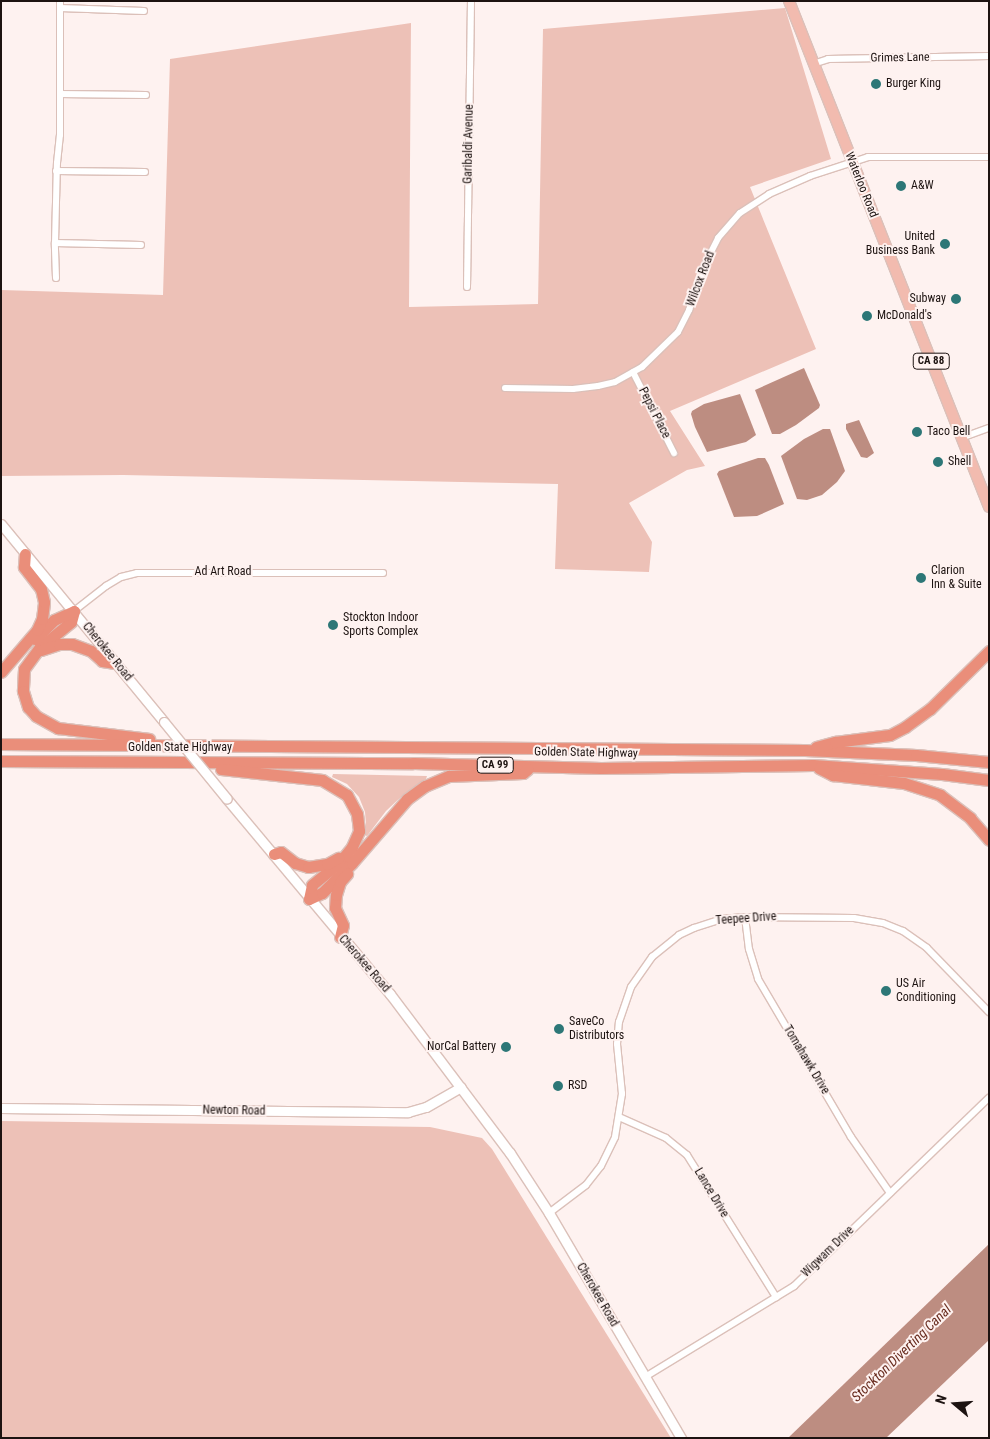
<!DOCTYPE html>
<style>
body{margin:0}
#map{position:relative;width:990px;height:1439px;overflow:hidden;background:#fef2f0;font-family:"Roboto Condensed",sans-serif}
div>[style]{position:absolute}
.green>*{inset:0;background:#edc1b7}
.water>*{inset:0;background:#bd8d81}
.roads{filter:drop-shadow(1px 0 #dbc0b9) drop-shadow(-1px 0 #dbc0b9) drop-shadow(0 1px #dbc0b9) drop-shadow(0 -1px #dbc0b9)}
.street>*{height:6px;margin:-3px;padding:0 3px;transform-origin:3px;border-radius:3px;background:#fff}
.secondary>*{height:9px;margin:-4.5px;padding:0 4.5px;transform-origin:4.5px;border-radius:4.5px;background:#fff}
.primary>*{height:10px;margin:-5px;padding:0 5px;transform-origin:5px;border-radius:5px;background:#f2bbaf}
.highway>*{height:11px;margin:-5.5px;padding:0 5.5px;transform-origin:5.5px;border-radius:5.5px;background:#ea8e7a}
.bridges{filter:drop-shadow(1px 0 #dbc0b9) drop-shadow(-1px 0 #dbc0b9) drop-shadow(0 1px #dbc0b9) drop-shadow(0 -1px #dbc0b9)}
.secondary-bridge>*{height:9px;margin:-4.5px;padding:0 4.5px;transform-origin:4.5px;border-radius:4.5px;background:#fff}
.dots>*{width:14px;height:14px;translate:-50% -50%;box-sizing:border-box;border:2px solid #fef2f0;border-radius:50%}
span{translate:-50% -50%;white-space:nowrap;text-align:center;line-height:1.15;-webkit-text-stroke:4px #fef2f0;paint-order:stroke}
.shield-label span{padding:1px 4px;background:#fef2f0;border:1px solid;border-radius:4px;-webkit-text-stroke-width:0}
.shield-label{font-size:11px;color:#1d1311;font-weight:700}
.street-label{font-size:12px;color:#1d1311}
.poi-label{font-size:12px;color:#1d1311}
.left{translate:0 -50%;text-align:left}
.right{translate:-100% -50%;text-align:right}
.water-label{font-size:14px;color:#682b1e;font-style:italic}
.frame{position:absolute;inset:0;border:2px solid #1d1311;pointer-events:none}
.north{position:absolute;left:930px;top:1379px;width:50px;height:50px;-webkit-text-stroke:4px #fef2f0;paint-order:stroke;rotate:288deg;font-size:14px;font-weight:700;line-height:20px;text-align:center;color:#1d1311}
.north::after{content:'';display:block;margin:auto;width:18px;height:22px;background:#1d1311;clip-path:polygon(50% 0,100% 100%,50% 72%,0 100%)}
</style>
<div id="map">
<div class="green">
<div style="clip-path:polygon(785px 8px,831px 159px,750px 187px,816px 349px,670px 411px,705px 466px,687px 470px,629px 503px,652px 542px,649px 572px,555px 569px,558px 484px,123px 475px,1px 476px,1px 290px,163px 295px,170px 59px,411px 23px,409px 307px,538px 304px,543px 29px)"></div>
<div style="clip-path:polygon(333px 774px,427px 776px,426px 779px,403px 795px,386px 811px,367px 836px,364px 835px,366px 824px,365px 812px,359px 797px,347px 784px,332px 777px)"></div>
<div style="clip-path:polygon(1px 1121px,430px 1127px,482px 1138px,492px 1149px,671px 1438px,1px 1438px)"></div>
</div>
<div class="water">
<div style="clip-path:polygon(804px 368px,820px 405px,819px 408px,796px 425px,780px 434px,772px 434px,755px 390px)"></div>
<div style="clip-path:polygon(740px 394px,756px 435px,746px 442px,707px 452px,695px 427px,691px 414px,692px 411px,704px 404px)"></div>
<div style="clip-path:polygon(859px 420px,874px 453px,867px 458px,861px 457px,846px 429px,846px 424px)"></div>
<div style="clip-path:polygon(823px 429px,830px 429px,845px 471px,837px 482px,822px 495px,807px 500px,797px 499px,781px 456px,804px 439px)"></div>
<div style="clip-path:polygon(758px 458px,765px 458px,769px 465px,784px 504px,757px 516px,734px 517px,717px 474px,719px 471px)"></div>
<div style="clip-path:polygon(989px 1244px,989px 1340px,886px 1438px,788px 1438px)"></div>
</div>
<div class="roads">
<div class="street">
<div style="left:60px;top:8px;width:84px;rotate:2deg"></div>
<div style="left:813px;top:64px;width:16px;rotate:-18deg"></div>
<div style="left:828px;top:59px;width:161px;rotate:-1.1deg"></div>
<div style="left:60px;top:94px;width:86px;rotate:0.7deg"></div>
<div style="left:56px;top:171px;width:89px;rotate:0.6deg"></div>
<div style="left:55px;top:243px;width:86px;rotate:1.3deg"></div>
<div style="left:56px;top:278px;width:35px;rotate:-92deg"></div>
<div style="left:55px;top:243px;width:80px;rotate:-88.6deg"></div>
<div style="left:57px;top:163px;width:28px;rotate:-84deg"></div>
<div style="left:60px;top:135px;width:134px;rotate:-90deg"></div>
<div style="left:467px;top:287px;width:286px;rotate:-89.2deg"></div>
<div style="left:633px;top:372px;width:91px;rotate:63.2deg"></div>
<div style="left:505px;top:388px;width:68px;rotate:0.8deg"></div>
<div style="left:573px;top:389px;width:25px;rotate:-7deg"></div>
<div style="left:598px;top:386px;width:17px;rotate:-13deg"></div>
<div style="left:615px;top:382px;width:31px;rotate:-29deg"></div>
<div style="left:642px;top:367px;width:50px;rotate:-44.2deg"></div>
<div style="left:678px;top:332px;width:25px;rotate:-63deg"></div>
<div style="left:689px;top:310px;width:51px;rotate:-70.5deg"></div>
<div style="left:706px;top:262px;width:27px;rotate:-63deg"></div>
<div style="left:718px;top:238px;width:33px;rotate:-49deg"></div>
<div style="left:740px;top:213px;width:35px;rotate:-33deg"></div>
<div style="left:769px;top:194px;width:45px;rotate:-23.7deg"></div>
<div style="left:810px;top:176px;width:61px;rotate:-18.1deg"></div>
<div style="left:868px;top:157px;width:121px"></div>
<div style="left:961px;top:438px;width:30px;rotate:-20deg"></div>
<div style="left:74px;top:611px;width:41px;rotate:-38deg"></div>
<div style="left:106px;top:586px;width:17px;rotate:-31deg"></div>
<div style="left:121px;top:577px;width:16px;rotate:-14deg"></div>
<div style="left:137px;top:573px;width:246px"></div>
<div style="left:745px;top:917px;width:32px;rotate:83deg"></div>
<div style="left:749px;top:949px;width:31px;rotate:73deg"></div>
<div style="left:758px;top:979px;width:183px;rotate:59.5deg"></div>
<div style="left:851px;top:1137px;width:68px;rotate:55.1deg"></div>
<div style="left:619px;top:1117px;width:51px;rotate:24.1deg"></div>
<div style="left:666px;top:1138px;width:27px;rotate:39deg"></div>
<div style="left:687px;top:1155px;width:168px;rotate:57.9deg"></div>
<div style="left:549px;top:1213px;width:46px;rotate:-37.1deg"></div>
<div style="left:586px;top:1185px;width:24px;rotate:-52deg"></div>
<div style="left:601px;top:1166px;width:32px;rotate:-64deg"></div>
<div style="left:615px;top:1137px;width:44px;rotate:-80.8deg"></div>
<div style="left:622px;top:1094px;width:50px;rotate:-95.7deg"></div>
<div style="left:617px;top:1044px;width:22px;rotate:-85deg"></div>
<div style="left:619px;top:1022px;width:37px;rotate:-71deg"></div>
<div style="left:631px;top:987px;width:37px;rotate:-55deg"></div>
<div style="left:652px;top:957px;width:35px;rotate:-39deg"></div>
<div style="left:679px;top:935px;width:17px;rotate:-25deg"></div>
<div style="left:694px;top:928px;width:28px;rotate:-18deg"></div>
<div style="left:721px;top:919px;width:24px;rotate:-5deg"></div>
<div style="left:745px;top:917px;width:109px;rotate:0.5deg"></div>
<div style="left:854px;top:918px;width:29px;rotate:10deg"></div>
<div style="left:883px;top:923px;width:22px;rotate:22deg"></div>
<div style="left:903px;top:931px;width:29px;rotate:35deg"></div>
<div style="left:927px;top:948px;width:89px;rotate:45.9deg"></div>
<div style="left:645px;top:1377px;width:175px;rotate:-31.4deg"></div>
<div style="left:794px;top:1286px;width:271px;rotate:-44deg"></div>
</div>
<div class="secondary">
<div style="left:1px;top:524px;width:256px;rotate:50.5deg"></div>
<div style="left:227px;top:799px;width:254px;rotate:50.1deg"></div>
<div style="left:390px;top:994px;width:199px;rotate:53deg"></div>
<div style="left:510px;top:1153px;width:72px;rotate:57deg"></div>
<div style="left:549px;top:1213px;width:261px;rotate:59.6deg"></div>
<div style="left:1px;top:1108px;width:407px;rotate:0.6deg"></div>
<div style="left:408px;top:1112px;width:19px;rotate:-16deg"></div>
<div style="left:426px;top:1107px;width:40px;rotate:-29.7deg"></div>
</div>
<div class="primary">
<div style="left:789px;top:1px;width:544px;rotate:68.43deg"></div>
</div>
<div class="highway">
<div style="left:74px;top:611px;width:11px;rotate:105deg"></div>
<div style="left:71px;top:622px;width:40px;rotate:141deg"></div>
<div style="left:40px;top:647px;width:27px;rotate:126deg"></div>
<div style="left:24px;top:669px;width:22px;rotate:93deg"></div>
<div style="left:23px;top:691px;width:17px;rotate:73deg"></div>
<div style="left:28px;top:707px;width:12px;rotate:48deg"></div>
<div style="left:36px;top:716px;width:25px;rotate:29deg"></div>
<div style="left:58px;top:728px;width:92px;rotate:6.9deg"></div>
<div style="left:35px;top:639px;width:27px;rotate:-45deg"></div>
<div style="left:54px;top:620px;width:22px;rotate:-24deg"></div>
<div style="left:41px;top:650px;width:19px;rotate:-18deg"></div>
<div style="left:59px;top:644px;width:13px"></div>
<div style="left:72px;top:644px;width:20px;rotate:20deg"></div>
<div style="left:91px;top:651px;width:15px;rotate:42deg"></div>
<div style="left:102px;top:661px;width:13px;rotate:9deg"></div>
<div style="left:1px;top:672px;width:55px;rotate:-49.4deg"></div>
<div style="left:37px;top:630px;width:12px;rotate:-66deg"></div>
<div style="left:42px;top:619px;width:17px;rotate:-83deg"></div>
<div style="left:44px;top:602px;width:13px;rotate:-103deg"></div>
<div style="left:41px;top:589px;width:28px;rotate:-128deg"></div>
<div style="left:24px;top:567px;width:13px;rotate:-86deg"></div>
<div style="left:1px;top:744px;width:804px;rotate:0.43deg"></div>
<div style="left:805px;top:750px;width:111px;rotate:2.6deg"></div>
<div style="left:916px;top:755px;width:73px;rotate:5.5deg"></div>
<div style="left:816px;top:747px;width:20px;rotate:-15deg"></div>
<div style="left:835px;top:742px;width:55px;rotate:-7.3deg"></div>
<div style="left:890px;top:735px;width:17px;rotate:-28deg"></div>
<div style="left:905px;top:727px;width:31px;rotate:-36deg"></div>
<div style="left:930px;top:709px;width:83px;rotate:-44.5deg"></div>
<div style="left:1px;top:761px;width:412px;rotate:0.3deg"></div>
<div style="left:413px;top:763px;width:188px;rotate:1.5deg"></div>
<div style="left:601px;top:768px;width:212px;rotate:-0.8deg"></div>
<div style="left:813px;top:765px;width:129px;rotate:4deg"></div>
<div style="left:942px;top:774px;width:47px;rotate:7.3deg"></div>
<div style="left:819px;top:768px;width:16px;rotate:27deg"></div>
<div style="left:833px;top:775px;width:71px;rotate:6.4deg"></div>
<div style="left:904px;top:783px;width:38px;rotate:18deg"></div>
<div style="left:940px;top:795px;width:38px;rotate:37deg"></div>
<div style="left:970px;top:818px;width:29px;rotate:49deg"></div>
<div style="left:221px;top:769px;width:102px;rotate:6.2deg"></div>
<div style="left:322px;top:780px;width:29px;rotate:31deg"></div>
<div style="left:347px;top:795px;width:21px;rotate:62deg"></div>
<div style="left:357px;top:814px;width:17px;rotate:83deg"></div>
<div style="left:359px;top:831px;width:17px;rotate:114deg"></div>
<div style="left:352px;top:847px;width:19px;rotate:129deg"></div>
<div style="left:340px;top:862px;width:36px;rotate:141deg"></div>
<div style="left:312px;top:885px;width:14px;rotate:102deg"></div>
<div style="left:274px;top:854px;width:7px;rotate:-16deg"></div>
<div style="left:281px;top:852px;width:18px;rotate:38deg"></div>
<div style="left:295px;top:863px;width:14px;rotate:17deg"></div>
<div style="left:308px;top:867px;width:19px;rotate:-9deg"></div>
<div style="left:327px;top:864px;width:13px;rotate:-29deg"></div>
<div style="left:309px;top:899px;width:14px;rotate:-25deg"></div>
<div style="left:322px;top:893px;width:42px;rotate:-45deg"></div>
<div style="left:352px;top:863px;width:84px;rotate:-49.3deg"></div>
<div style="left:407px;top:799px;width:22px;rotate:-36deg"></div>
<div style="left:425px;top:786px;width:26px;rotate:-23deg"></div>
<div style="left:449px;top:776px;width:74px;rotate:-2.3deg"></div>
<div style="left:523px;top:773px;width:6px;rotate:-39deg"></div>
<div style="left:340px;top:937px;width:12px;rotate:-76deg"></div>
<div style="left:343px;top:925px;width:19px;rotate:-115deg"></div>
<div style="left:335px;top:908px;width:13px;rotate:-86deg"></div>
<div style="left:336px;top:895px;width:14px;rotate:-73deg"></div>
<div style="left:340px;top:882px;width:11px;rotate:-49deg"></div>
</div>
</div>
<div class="bridges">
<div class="secondary-bridge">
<div style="left:164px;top:722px;width:99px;rotate:50.7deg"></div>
</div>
</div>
<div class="dots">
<div style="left:876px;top:84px;background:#2d7777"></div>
<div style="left:901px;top:186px;background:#2d7777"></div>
<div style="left:945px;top:244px;background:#2d7777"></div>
<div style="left:956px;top:299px;background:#2d7777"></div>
<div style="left:867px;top:316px;background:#2d7777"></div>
<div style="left:917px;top:432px;background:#2d7777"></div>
<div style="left:938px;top:462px;background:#2d7777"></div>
<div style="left:921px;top:578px;background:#2d7777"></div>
<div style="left:333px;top:625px;background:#2d7777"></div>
<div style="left:886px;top:991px;background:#2d7777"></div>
<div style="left:559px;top:1029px;background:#2d7777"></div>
<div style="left:506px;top:1047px;background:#2d7777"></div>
<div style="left:558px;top:1086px;background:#2d7777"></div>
</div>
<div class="shield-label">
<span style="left:931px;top:361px">CA 88</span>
<span style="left:495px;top:765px">CA 99</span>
</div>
<div class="street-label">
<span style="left:900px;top:58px;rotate:-1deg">Grimes Lane</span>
<span style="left:469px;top:144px;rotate:-89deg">Garibaldi Avenue</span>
<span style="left:861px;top:185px;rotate:68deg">Waterloo Road</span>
<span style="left:701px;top:279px;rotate:-69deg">Wilcox Road</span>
<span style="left:654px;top:413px;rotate:63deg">Pepsi Place</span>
<span style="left:223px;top:572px">Ad Art Road</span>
<span style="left:107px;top:652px;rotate:51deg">Cherokee Road</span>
<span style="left:180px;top:748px">Golden State Highway</span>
<span style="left:586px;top:753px;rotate:1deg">Golden State Highway</span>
<span style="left:746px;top:919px;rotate:-4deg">Teepee Drive</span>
<span style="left:364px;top:964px;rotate:49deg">Cherokee Road</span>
<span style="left:806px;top:1060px;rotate:59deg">Tomahawk Drive</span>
<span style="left:234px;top:1111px;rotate:1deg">Newton Road</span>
<span style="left:711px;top:1193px;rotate:59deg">Lance Drive</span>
<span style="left:828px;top:1252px;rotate:-44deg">Wigwam Drive</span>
<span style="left:597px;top:1295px;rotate:60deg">Cherokee Road</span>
</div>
<div class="poi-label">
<span class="left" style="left:886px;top:84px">Burger King</span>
<span class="left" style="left:911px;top:186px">A&amp;W</span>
<span class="right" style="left:935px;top:244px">United<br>Business Bank</span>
<span class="right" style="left:946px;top:299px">Subway</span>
<span class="left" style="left:877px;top:316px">McDonald's</span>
<span class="left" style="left:927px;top:432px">Taco Bell</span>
<span class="left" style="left:948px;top:462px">Shell</span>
<span class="left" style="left:931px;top:578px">Clarion<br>Inn &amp; Suite</span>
<span class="left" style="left:343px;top:625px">Stockton Indoor<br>Sports Complex</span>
<span class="left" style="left:896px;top:991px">US Air<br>Conditioning</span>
<span class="left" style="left:569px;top:1029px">SaveCo<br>Distributors</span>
<span class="right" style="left:496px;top:1047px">NorCal Battery</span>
<span class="left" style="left:568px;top:1086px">RSD</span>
</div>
<div class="water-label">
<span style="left:901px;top:1353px;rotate:-44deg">Stockton Diverting Canal</span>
</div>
<div class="frame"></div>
<div class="north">N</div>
</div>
